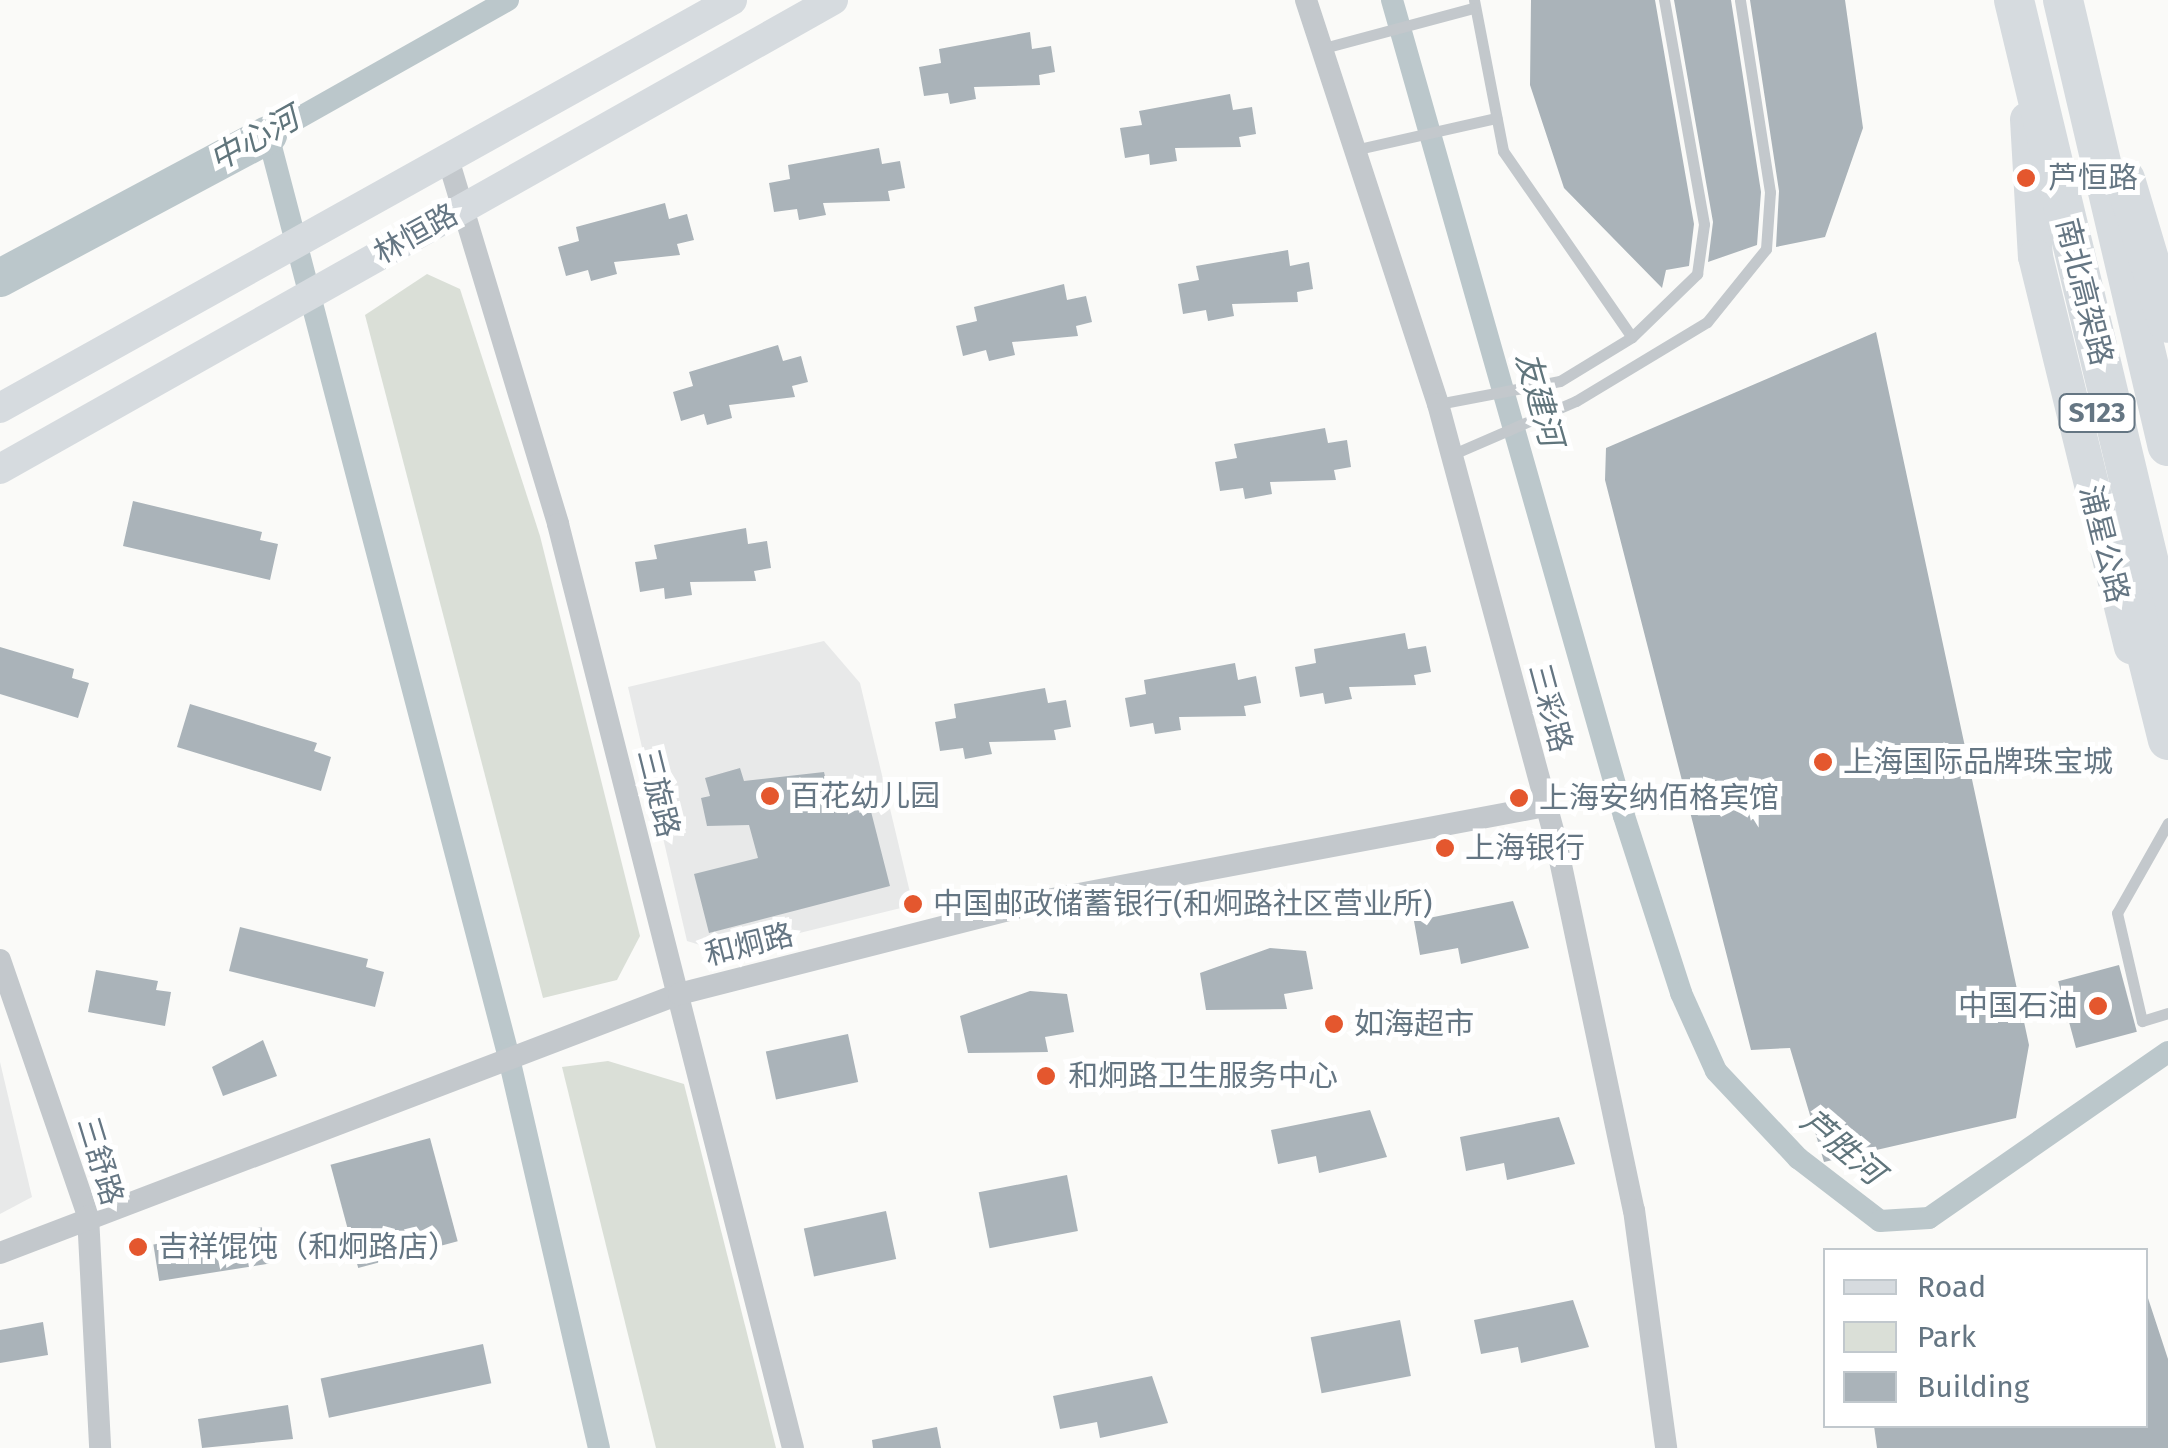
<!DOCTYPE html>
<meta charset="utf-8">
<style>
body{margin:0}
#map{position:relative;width:2168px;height:1448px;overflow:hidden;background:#fafaf8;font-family:"Fira Sans","Noto Sans SC",sans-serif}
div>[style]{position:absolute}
.built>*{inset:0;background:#e8e9e9}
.green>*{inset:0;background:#dadfd7}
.canal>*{height:22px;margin:-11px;padding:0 11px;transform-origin:11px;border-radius:11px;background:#bbc7cb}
.river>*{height:38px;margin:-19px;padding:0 19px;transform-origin:19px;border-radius:19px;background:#bbc7cb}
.building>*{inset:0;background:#aab3b9;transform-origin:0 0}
.lane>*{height:11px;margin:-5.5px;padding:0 5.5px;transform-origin:5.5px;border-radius:5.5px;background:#c3c8cc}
.street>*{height:22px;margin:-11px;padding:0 11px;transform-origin:11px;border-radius:11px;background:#c3c8cc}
.secondary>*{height:30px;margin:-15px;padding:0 15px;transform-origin:15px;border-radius:15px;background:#d6dbdf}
.primary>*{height:35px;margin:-17.5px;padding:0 17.5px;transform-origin:17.5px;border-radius:17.5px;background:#d6dbdf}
.highway>*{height:40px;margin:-20px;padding:0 20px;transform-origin:20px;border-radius:20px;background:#d6dbdf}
.dots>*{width:28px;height:28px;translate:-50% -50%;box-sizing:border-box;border:5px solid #fff;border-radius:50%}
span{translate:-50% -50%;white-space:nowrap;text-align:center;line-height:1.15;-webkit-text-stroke:10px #fff;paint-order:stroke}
.shield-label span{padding:2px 8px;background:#fff;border:2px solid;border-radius:8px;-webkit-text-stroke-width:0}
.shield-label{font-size:28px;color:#657683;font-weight:700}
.poi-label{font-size:30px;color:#657683}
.left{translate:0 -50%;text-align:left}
.right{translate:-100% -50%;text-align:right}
.street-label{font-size:30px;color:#657683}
.water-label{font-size:32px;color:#60757c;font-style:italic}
.legend{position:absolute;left:1823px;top:1248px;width:325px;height:180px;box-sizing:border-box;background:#fff;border:2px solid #c1c8cd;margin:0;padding:12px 18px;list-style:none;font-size:30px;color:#657683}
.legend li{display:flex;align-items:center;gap:20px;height:50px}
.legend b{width:50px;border:2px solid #c1c8cd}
</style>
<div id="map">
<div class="built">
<div style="clip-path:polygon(824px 641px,860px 683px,913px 905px,723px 952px,687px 941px,628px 687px)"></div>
<div style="clip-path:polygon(0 1062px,32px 1197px,0 1214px)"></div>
</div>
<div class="green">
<div style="clip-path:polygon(427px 274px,460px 289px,540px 536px,640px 936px,617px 980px,543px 998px,365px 315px)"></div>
<div style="clip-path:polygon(608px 1061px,684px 1084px,776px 1448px,656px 1448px,562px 1067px)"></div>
</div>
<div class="canal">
<div style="left:508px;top:0;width:275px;rotate:150.6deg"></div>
<div style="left:268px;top:135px;width:950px;rotate:75.36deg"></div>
<div style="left:508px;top:1054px;width:404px;rotate:77deg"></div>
<div style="left:1392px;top:0;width:848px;rotate:74.13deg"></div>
<div style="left:1624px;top:816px;width:186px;rotate:72.1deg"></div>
<div style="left:1681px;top:993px;width:85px;rotate:65.8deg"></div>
<div style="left:1716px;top:1071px;width:120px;rotate:46.7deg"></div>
<div style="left:1798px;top:1158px;width:103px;rotate:37.5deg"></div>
<div style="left:1880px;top:1221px;width:49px;rotate:-3.5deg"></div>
<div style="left:1929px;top:1218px;width:291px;rotate:-34.8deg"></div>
</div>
<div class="river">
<div style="left:0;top:278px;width:304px;rotate:-28.1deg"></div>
</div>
<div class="building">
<div style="clip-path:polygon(1531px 0,1655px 0,1694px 224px,1689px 266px,1666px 270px,1662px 288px,1564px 188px,1530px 85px)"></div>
<div style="clip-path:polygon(1674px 0,1731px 0,1761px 192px,1757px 245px,1708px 262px,1713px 222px)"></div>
<div style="clip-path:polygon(1750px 0,1845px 0,1863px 128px,1825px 237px,1776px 247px,1779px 191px)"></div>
<div style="clip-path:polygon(1030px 32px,1032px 49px,1051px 46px,1055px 72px,1039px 75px,1040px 85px,974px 87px,976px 99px,950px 104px,948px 93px,924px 96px,919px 67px,941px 63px,939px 49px)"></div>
<div style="clip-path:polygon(1230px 94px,1233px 110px,1252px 107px,1256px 134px,1239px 137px,1241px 147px,1175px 148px,1177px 161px,1150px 165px,1149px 154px,1125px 158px,1120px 128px,1142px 125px,1139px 111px)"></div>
<div style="clip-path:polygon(879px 148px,882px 164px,900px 161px,905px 188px,888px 191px,890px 201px,823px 203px,826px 215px,799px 220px,797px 209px,774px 212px,769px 183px,790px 179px,788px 165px)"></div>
<div style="clip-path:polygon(665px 203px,669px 219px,687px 214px,694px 240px,677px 244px,680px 255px,614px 262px,617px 274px,591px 281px,588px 270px,566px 276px,558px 247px,579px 241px,576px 227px)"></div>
<div style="clip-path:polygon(1288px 250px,1290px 266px,1309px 262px,1313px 289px,1297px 292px,1298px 302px,1232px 304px,1234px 316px,1208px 321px,1206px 310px,1183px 314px,1178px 284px,1199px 280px,1196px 266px)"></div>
<div style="clip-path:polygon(1064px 284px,1067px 300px,1086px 296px,1092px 322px,1076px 326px,1078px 336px,1012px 342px,1015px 355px,989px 361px,986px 350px,963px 356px,956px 326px,977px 321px,974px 307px)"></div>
<div style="clip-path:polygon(1876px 332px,2029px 1045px,2016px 1118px,1824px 1162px,1790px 1048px,1751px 1050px,1605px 480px,1606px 448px)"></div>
<div style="clip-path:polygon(778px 345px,783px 361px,801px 356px,808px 382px,792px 386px,795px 397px,729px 405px,732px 418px,707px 425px,704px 414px,681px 421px,673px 392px,693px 386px,689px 372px)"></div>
<div style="clip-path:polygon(1325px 428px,1328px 443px,1347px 440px,1351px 467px,1334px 470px,1336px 480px,1270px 482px,1272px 494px,1245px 499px,1243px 488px,1220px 491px,1215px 462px,1237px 458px,1234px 444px)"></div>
<div style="clip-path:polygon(133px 501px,262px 532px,260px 540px,278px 544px,270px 580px,123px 546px)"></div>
<div style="clip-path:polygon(746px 528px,748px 544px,767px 541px,771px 568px,754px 571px,756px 581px,690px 582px,692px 595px,665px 599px,664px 588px,640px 592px,635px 562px,657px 559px,654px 545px)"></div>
<div style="clip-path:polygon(1405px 633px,1408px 649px,1426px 646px,1431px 672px,1414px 675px,1416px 685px,1349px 687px,1352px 699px,1325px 704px,1323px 693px,1300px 697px,1295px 667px,1316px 663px,1314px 649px)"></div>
<div style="clip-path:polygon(0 647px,74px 669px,72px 678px,89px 683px,78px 718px,0 694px)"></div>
<div style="clip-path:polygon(1235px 663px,1238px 680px,1256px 676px,1261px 703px,1244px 706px,1246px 716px,1179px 717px,1181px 730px,1155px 734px,1153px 723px,1130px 727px,1125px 698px,1146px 694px,1144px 680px)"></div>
<div style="clip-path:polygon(1045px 688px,1048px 703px,1066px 700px,1071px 727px,1054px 730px,1056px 740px,989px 742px,992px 754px,965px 759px,963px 748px,940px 751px,935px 722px,956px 718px,954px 704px)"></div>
<div style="clip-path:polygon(190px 704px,317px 743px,314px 751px,331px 757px,321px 791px,177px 747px)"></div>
<div style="clip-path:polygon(740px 768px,744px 781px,824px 772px,828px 789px,863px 780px,890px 886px,709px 933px,694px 874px,758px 858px,749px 825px,707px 826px,701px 798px,710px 796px,705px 778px)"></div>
<div style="clip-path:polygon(1513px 901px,1529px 948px,1461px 964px,1458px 948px,1420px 955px,1414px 921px)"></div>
<div style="clip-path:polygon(240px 927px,368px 959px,366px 967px,384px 972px,375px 1007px,229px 971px)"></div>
<div style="clip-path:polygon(1270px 948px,1306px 951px,1313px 989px,1284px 994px,1287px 1009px,1206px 1010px,1200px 973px)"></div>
<div style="left:2119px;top:965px;width:69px;height:63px;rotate:75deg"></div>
<div style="clip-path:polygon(96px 970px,158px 981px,156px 990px,171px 992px,165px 1026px,88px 1012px)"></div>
<div style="clip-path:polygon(1030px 991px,1067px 994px,1074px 1032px,1045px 1037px,1048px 1052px,968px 1053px,960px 1016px)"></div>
<div style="left:848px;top:1034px;width:49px;height:84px;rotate:78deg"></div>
<div style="clip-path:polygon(263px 1040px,277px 1076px,223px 1096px,212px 1067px)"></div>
<div style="clip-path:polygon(1370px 1110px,1387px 1157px,1319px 1173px,1316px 1156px,1278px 1164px,1271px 1130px)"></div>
<div style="clip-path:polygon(1559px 1117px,1575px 1164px,1507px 1180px,1504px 1163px,1466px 1171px,1460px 1137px)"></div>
<div style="left:430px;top:1138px;width:107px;height:103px;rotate:75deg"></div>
<div style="left:1067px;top:1175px;width:57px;height:90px;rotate:79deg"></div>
<div style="left:886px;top:1211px;width:49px;height:84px;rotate:78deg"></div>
<div style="left:264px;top:1227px;width:37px;height:112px;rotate:81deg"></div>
<div style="clip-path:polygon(2146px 1292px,2168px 1359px,2168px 1448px,1877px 1448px,1874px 1426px,2146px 1426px)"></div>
<div style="clip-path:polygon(1573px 1300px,1589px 1347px,1521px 1363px,1518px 1347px,1481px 1354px,1474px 1320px)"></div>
<div style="left:1400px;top:1320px;width:57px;height:91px;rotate:79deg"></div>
<div style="clip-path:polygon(43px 1322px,48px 1355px,0 1363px,0 1330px)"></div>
<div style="left:483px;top:1344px;width:40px;height:166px;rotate:78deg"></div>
<div style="clip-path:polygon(1152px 1376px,1168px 1423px,1100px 1438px,1097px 1422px,1060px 1429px,1053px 1396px)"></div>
<div style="clip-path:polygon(288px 1405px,293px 1439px,202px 1448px,198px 1419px)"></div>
<div style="clip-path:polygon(937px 1427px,941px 1448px,873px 1448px,872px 1440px)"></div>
</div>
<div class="lane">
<div style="left:1474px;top:0;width:154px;rotate:79.1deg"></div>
<div style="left:1503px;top:151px;width:226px;rotate:55.3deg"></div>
<div style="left:1320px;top:49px;width:158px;rotate:-15deg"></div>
<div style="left:1354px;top:150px;width:146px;rotate:-12.7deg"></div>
<div style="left:1438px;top:404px;width:124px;rotate:-10.7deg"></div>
<div style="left:1560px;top:381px;width:84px;rotate:-31.4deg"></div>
<div style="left:1632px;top:337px;width:91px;rotate:-44.1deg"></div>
<div style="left:1697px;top:274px;width:50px;rotate:-82deg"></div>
<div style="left:1704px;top:224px;width:228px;rotate:-100.1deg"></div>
<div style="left:1451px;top:455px;width:136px;rotate:-23.4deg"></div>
<div style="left:1576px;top:401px;width:153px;rotate:-31.1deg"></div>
<div style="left:1707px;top:322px;width:94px;rotate:-51.1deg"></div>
<div style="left:1766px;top:249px;width:57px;rotate:-86deg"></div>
<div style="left:1770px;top:192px;width:194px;rotate:-98.9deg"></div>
<div style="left:2168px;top:823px;width:103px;rotate:119.5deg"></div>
<div style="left:2117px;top:913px;width:111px;rotate:77deg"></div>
<div style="left:2142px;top:1021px;width:27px;rotate:-17deg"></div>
</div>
<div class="street">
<div style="left:1306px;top:0;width:425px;rotate:71.9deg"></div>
<div style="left:1438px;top:404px;width:458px;rotate:74.9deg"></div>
<div style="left:1557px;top:846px;width:372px;rotate:78.1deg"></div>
<div style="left:1634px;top:1210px;width:240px;rotate:82.3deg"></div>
<div style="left:448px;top:159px;width:381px;rotate:73.2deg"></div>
<div style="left:558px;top:524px;width:953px;rotate:75.73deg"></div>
<div style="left:0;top:960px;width:271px;rotate:71deg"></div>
<div style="left:88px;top:1216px;width:232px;rotate:87deg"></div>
<div style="left:0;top:1253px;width:727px;rotate:-20.88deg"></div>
<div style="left:679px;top:994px;width:380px;rotate:-14.3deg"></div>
<div style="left:1047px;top:900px;width:507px;rotate:-10.69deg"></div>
</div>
<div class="secondary">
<div style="left:0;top:408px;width:838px;rotate:-29.13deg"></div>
<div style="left:0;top:469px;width:956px;rotate:-29.38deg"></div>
</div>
<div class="primary">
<div style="left:2027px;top:119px;width:137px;rotate:86.7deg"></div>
<div style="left:2035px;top:256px;width:402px;rotate:76.2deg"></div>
</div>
<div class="highway">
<div style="left:2014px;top:0;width:660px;rotate:76.51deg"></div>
<div style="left:2063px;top:0;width:458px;rotate:76.8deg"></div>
<div style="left:2125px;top:179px;width:150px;rotate:73.4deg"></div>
<div style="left:2135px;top:608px;width:136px;rotate:76deg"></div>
</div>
<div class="dots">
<div style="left:2026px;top:178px;background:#e4572e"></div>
<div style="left:1823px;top:762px;background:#e4572e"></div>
<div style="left:770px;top:796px;background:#e4572e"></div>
<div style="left:1519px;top:798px;background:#e4572e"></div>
<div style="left:1445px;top:848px;background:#e4572e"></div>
<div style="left:913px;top:904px;background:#e4572e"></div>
<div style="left:2098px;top:1006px;background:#e4572e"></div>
<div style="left:1334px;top:1024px;background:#e4572e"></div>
<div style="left:1046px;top:1076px;background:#e4572e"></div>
<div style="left:138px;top:1247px;background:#e4572e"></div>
</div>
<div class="shield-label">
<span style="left:2097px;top:413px">S123</span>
</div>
<div class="poi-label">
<span class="left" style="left:2048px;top:178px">芦恒路</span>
<span class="left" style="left:1843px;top:762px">上海国际品牌珠宝城</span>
<span class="left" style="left:790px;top:796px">百花幼儿园</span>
<span class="left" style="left:1539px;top:798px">上海安纳佰格宾馆</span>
<span class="left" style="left:1465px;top:848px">上海银行</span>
<span class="left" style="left:933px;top:904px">中国邮政储蓄银行(和炯路社区营业所)</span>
<span class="right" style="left:2078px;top:1006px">中国石油</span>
<span class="left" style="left:1354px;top:1024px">如海超市</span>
<span class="left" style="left:1068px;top:1076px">和炯路卫生服务中心</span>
<span class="left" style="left:158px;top:1247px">吉祥馄饨（和炯路店）</span>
</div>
<div class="street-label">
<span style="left:416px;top:234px;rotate:-29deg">林恒路</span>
<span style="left:2084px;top:292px;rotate:76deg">南北高架路</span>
<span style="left:2104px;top:544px;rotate:76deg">浦星公路</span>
<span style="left:1550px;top:708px;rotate:75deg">三彩路</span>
<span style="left:658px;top:793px;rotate:76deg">三旋路</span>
<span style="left:749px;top:945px;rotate:-14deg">和炯路</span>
<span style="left:100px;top:1161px;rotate:73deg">三舒路</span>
</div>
<div class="water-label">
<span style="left:254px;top:139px;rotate:-29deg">中心河</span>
<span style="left:1539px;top:399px;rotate:74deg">友建河</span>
<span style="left:1842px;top:1147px;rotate:40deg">芦胜河</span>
</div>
<ul class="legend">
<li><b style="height:12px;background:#d6dbdf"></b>Road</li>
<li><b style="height:28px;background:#dadfd7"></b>Park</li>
<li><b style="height:28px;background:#aab3b9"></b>Building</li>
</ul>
</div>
